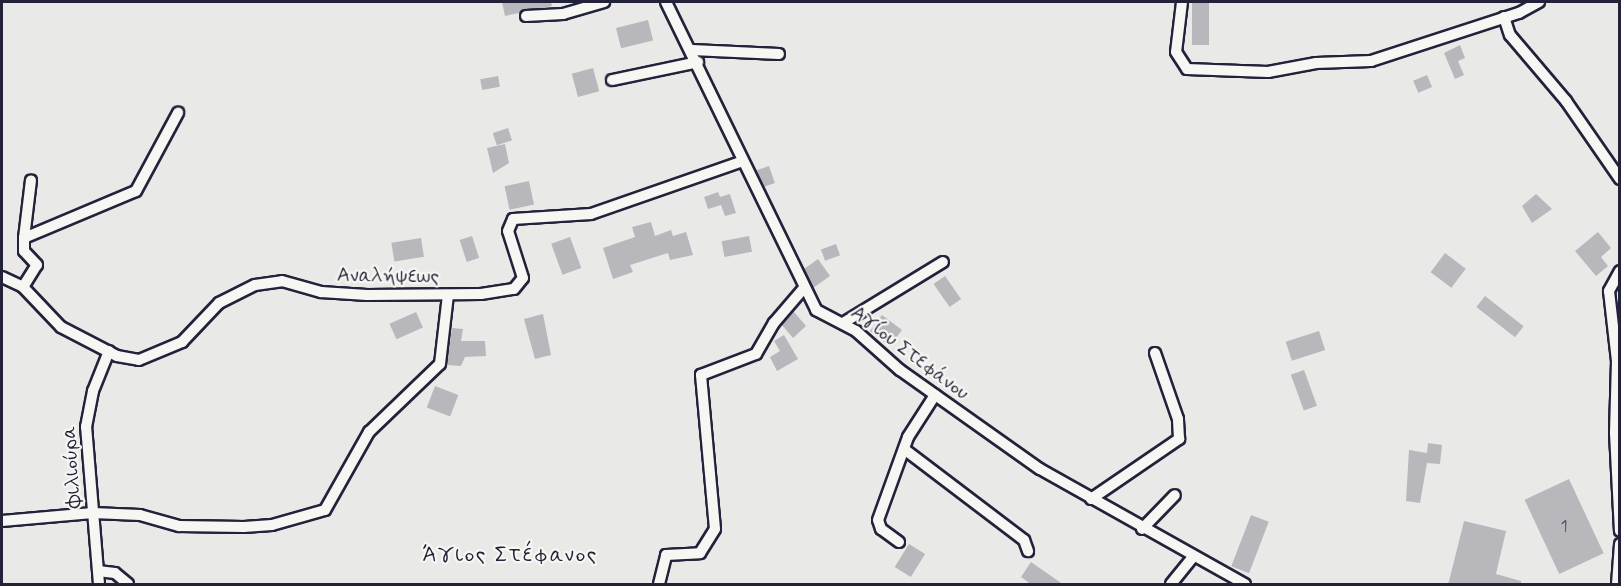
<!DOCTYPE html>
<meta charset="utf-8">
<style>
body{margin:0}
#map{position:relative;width:1621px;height:586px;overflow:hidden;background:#e9e9e7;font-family:Mynerve,sans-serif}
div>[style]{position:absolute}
.building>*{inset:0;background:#b8b8bc;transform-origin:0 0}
.roads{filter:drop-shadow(2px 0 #22223b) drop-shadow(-2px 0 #22223b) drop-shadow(0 2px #22223b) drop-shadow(0 -2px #22223b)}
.minor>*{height:10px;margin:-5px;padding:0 5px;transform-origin:5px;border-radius:5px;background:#f6f6f2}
span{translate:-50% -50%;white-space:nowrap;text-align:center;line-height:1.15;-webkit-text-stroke:4.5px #f6f6f2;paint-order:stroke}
.number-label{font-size:16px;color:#48485b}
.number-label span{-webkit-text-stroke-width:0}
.street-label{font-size:20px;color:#22223b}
.quarter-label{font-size:22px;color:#22223b;letter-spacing:1.5px}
.frame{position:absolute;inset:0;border:3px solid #22223b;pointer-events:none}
</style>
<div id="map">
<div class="building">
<div style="clip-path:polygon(502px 2px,551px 2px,552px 6px,505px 16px)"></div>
<div style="left:1192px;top:2px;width:17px;height:43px"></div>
<div style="left:648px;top:20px;width:21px;height:33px;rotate:76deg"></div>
<div style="clip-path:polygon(1460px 45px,1465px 58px,1458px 61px,1464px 75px,1455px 79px,1444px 53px)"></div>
<div style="left:593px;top:68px;width:24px;height:22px;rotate:75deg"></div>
<div style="left:1427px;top:75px;width:13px;height:15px;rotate:67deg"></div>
<div style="left:498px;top:76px;width:11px;height:18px;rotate:80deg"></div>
<div style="left:508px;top:128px;width:13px;height:16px;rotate:72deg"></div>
<div style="clip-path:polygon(505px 144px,509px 163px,493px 173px,487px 148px)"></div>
<div style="left:769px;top:166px;width:18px;height:13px;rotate:71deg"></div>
<div style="left:529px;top:181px;width:24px;height:25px;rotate:78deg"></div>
<div style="clip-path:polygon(718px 192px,720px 197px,730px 194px,736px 213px,725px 216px,721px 205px,708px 209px,704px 197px)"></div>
<div style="clip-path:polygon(1536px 194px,1552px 209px,1532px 223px,1522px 206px)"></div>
<div style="clip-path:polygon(651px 222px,655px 236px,671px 230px,673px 236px,686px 232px,693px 255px,670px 260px,668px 253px,630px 265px,633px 272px,613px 279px,603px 248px,635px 237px,632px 227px)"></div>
<div style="clip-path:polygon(1598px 232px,1611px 248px,1601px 257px,1608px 266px,1596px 276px,1575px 251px)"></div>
<div style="left:472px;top:236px;width:23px;height:13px;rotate:72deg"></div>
<div style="left:749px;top:236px;width:16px;height:28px;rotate:79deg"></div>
<div style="left:570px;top:237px;width:33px;height:20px;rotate:70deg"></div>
<div style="left:421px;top:238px;width:19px;height:30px;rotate:81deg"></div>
<div style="left:836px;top:244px;width:12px;height:16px;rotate:70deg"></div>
<div style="left:1445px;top:253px;width:26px;height:24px;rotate:37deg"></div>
<div style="clip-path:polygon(818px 259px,830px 276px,813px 288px,804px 269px)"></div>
<div style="left:945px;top:276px;width:28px;height:14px;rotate:55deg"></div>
<div style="left:1485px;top:296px;width:49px;height:14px;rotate:38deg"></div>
<div style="left:416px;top:312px;width:17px;height:29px;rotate:66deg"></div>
<div style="clip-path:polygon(794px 312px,806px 326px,793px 338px,782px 325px)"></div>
<div style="clip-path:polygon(543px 314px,551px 355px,535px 359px,524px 319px)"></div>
<div style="left:882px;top:315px;width:25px;height:20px;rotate:37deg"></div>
<div style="clip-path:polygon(452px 328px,463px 329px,461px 341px,485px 341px,486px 356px,465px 357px,461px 366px,447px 365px)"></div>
<div style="left:1319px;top:331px;width:20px;height:35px;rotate:72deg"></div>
<div style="clip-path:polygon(784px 335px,798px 359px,777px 371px,770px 357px,780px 351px,774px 341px)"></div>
<div style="left:1304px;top:370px;width:38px;height:14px;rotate:70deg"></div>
<div style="left:435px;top:386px;width:25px;height:23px;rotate:21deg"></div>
<div style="clip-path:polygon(1428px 443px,1442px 445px,1440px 464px,1427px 463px,1420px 503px,1406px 501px,1409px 450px,1427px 453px)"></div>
<div style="left:1569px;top:479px;width:82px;height:49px;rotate:65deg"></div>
<div style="left:1251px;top:515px;width:19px;height:55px;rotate:21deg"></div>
<div style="clip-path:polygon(1464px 521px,1506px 531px,1496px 574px,1521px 581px,1521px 585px,1448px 585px)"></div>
<div style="left:909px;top:544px;width:19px;height:27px;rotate:32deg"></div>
<div style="clip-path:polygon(1031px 562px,1064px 585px,1032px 585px,1021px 577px)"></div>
</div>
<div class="roads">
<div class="minor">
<div style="left:666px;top:2px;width:343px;rotate:64deg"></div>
<div style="left:816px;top:310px;width:45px;rotate:27.7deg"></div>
<div style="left:856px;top:331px;width:59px;rotate:41.6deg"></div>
<div style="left:900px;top:370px;width:171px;rotate:35.3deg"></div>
<div style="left:1040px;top:469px;width:235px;rotate:29.3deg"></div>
<div style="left:1182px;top:2px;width:50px;rotate:96.8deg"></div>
<div style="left:1176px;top:52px;width:20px;rotate:57deg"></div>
<div style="left:1187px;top:69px;width:81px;rotate:2.1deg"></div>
<div style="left:1268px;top:72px;width:49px;rotate:-10.6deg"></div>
<div style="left:1316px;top:63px;width:55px;rotate:-2.1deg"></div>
<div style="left:1371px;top:61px;width:156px;rotate:-18deg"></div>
<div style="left:1519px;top:13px;width:23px;rotate:-29deg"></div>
<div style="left:526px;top:16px;width:37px;rotate:-3deg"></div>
<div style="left:563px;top:14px;width:43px;rotate:-16.3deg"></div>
<div style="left:1504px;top:17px;width:19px;rotate:72deg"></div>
<div style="left:1510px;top:35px;width:87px;rotate:49.7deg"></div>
<div style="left:1566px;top:101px;width:95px;rotate:55.3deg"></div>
<div style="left:692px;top:50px;width:87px;rotate:2.6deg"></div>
<div style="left:612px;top:80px;width:88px;rotate:-11.8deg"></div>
<div style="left:24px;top:238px;width:58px;rotate:-83.1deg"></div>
<div style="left:1620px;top:271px;width:23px;rotate:119deg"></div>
<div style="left:1609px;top:291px;width:70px;rotate:83.5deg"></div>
<div style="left:1617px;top:361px;width:72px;rotate:91.6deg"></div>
<div style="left:1615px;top:433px;width:98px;rotate:87.1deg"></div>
<div style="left:2px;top:277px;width:23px;rotate:25deg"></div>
<div style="left:23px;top:287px;width:55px;rotate:46.5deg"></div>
<div style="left:61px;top:327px;width:63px;rotate:27.4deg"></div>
<div style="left:117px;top:356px;width:22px;rotate:10deg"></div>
<div style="left:139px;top:360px;width:47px;rotate:-22.7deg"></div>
<div style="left:182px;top:342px;width:54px;rotate:-46.5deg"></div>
<div style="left:219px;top:303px;width:40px;rotate:-26.6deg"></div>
<div style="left:255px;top:285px;width:27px;rotate:-8deg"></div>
<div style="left:282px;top:281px;width:41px;rotate:15.8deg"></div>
<div style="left:321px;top:292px;width:46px;rotate:3.7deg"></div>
<div style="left:367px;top:295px;width:114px;rotate:-0.5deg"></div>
<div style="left:481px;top:294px;width:33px;rotate:-9deg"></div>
<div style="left:514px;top:289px;width:14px;rotate:-51deg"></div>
<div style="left:523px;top:278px;width:49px;rotate:-107.7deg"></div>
<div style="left:508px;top:231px;width:13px;rotate:-67deg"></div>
<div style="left:513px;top:219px;width:78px;rotate:-3.7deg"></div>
<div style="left:591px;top:214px;width:158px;rotate:-19.2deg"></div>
<div style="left:23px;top:287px;width:26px;rotate:-58deg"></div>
<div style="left:37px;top:265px;width:19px;rotate:-133deg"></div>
<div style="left:24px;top:251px;width:13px;rotate:-90deg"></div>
<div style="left:24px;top:238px;width:121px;rotate:-22.8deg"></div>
<div style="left:136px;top:191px;width:89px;rotate:-61.7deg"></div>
<div style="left:843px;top:323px;width:117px;rotate:-31.4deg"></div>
<div style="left:904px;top:449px;width:151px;rotate:37.2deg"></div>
<div style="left:1024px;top:540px;width:12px;rotate:70deg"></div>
<div style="left:1091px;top:499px;width:107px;rotate:-34.3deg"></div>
<div style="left:1179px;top:439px;width:20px;rotate:-93deg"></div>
<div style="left:1178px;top:419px;width:70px;rotate:-109.2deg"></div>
<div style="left:2px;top:521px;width:91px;rotate:-5deg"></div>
<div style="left:93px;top:513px;width:47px;rotate:2.4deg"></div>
<div style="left:140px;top:515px;width:41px;rotate:15.8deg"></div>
<div style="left:179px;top:526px;width:65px;rotate:0.9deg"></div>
<div style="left:244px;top:527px;width:28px;rotate:-4deg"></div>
<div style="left:272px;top:525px;width:55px;rotate:-15.8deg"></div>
<div style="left:325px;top:510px;width:90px;rotate:-60.6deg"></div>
<div style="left:369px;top:432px;width:98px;rotate:-43.8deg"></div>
<div style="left:440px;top:364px;width:69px;rotate:-83.4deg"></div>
<div style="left:1142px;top:529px;width:47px;rotate:-45.9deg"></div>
<div style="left:899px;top:542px;width:22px;rotate:-144deg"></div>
<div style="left:881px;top:529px;width:9px;rotate:-108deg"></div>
<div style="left:878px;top:520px;width:88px;rotate:-70.1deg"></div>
<div style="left:908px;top:437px;width:50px;rotate:-57.3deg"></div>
<div style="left:98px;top:571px;width:17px;rotate:7deg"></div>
<div style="left:115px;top:573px;width:17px;rotate:40deg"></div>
<div style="left:99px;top:584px;width:158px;rotate:-94.7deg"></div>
<div style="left:86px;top:427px;width:37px;rotate:-79deg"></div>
<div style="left:93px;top:391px;width:43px;rotate:-68.2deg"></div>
<div style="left:659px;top:584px;width:30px;rotate:-76deg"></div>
<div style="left:666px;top:555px;width:34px;rotate:-3deg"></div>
<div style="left:700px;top:553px;width:28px;rotate:-58deg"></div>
<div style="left:715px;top:529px;width:155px;rotate:-95.2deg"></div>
<div style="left:701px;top:375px;width:59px;rotate:-20.9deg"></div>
<div style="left:756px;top:354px;width:36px;rotate:-60deg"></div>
<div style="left:774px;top:323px;width:46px;rotate:-49.4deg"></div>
<div style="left:1171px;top:584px;width:35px;rotate:-51deg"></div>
<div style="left:1617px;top:584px;width:40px;rotate:-85.7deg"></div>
</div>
</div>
<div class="number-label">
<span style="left:1564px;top:527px">1</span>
</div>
<div class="street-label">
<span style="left:388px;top:276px;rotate:1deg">Αναλήψεως</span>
<span style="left:910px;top:353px;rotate:37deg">Αγίου Στεφάνου</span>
<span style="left:72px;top:467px;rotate:-94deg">Φιλιούρα</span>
</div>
<div class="quarter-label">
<span style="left:510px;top:556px">Άγιος Στέφανος</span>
</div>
<div class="frame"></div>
</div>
